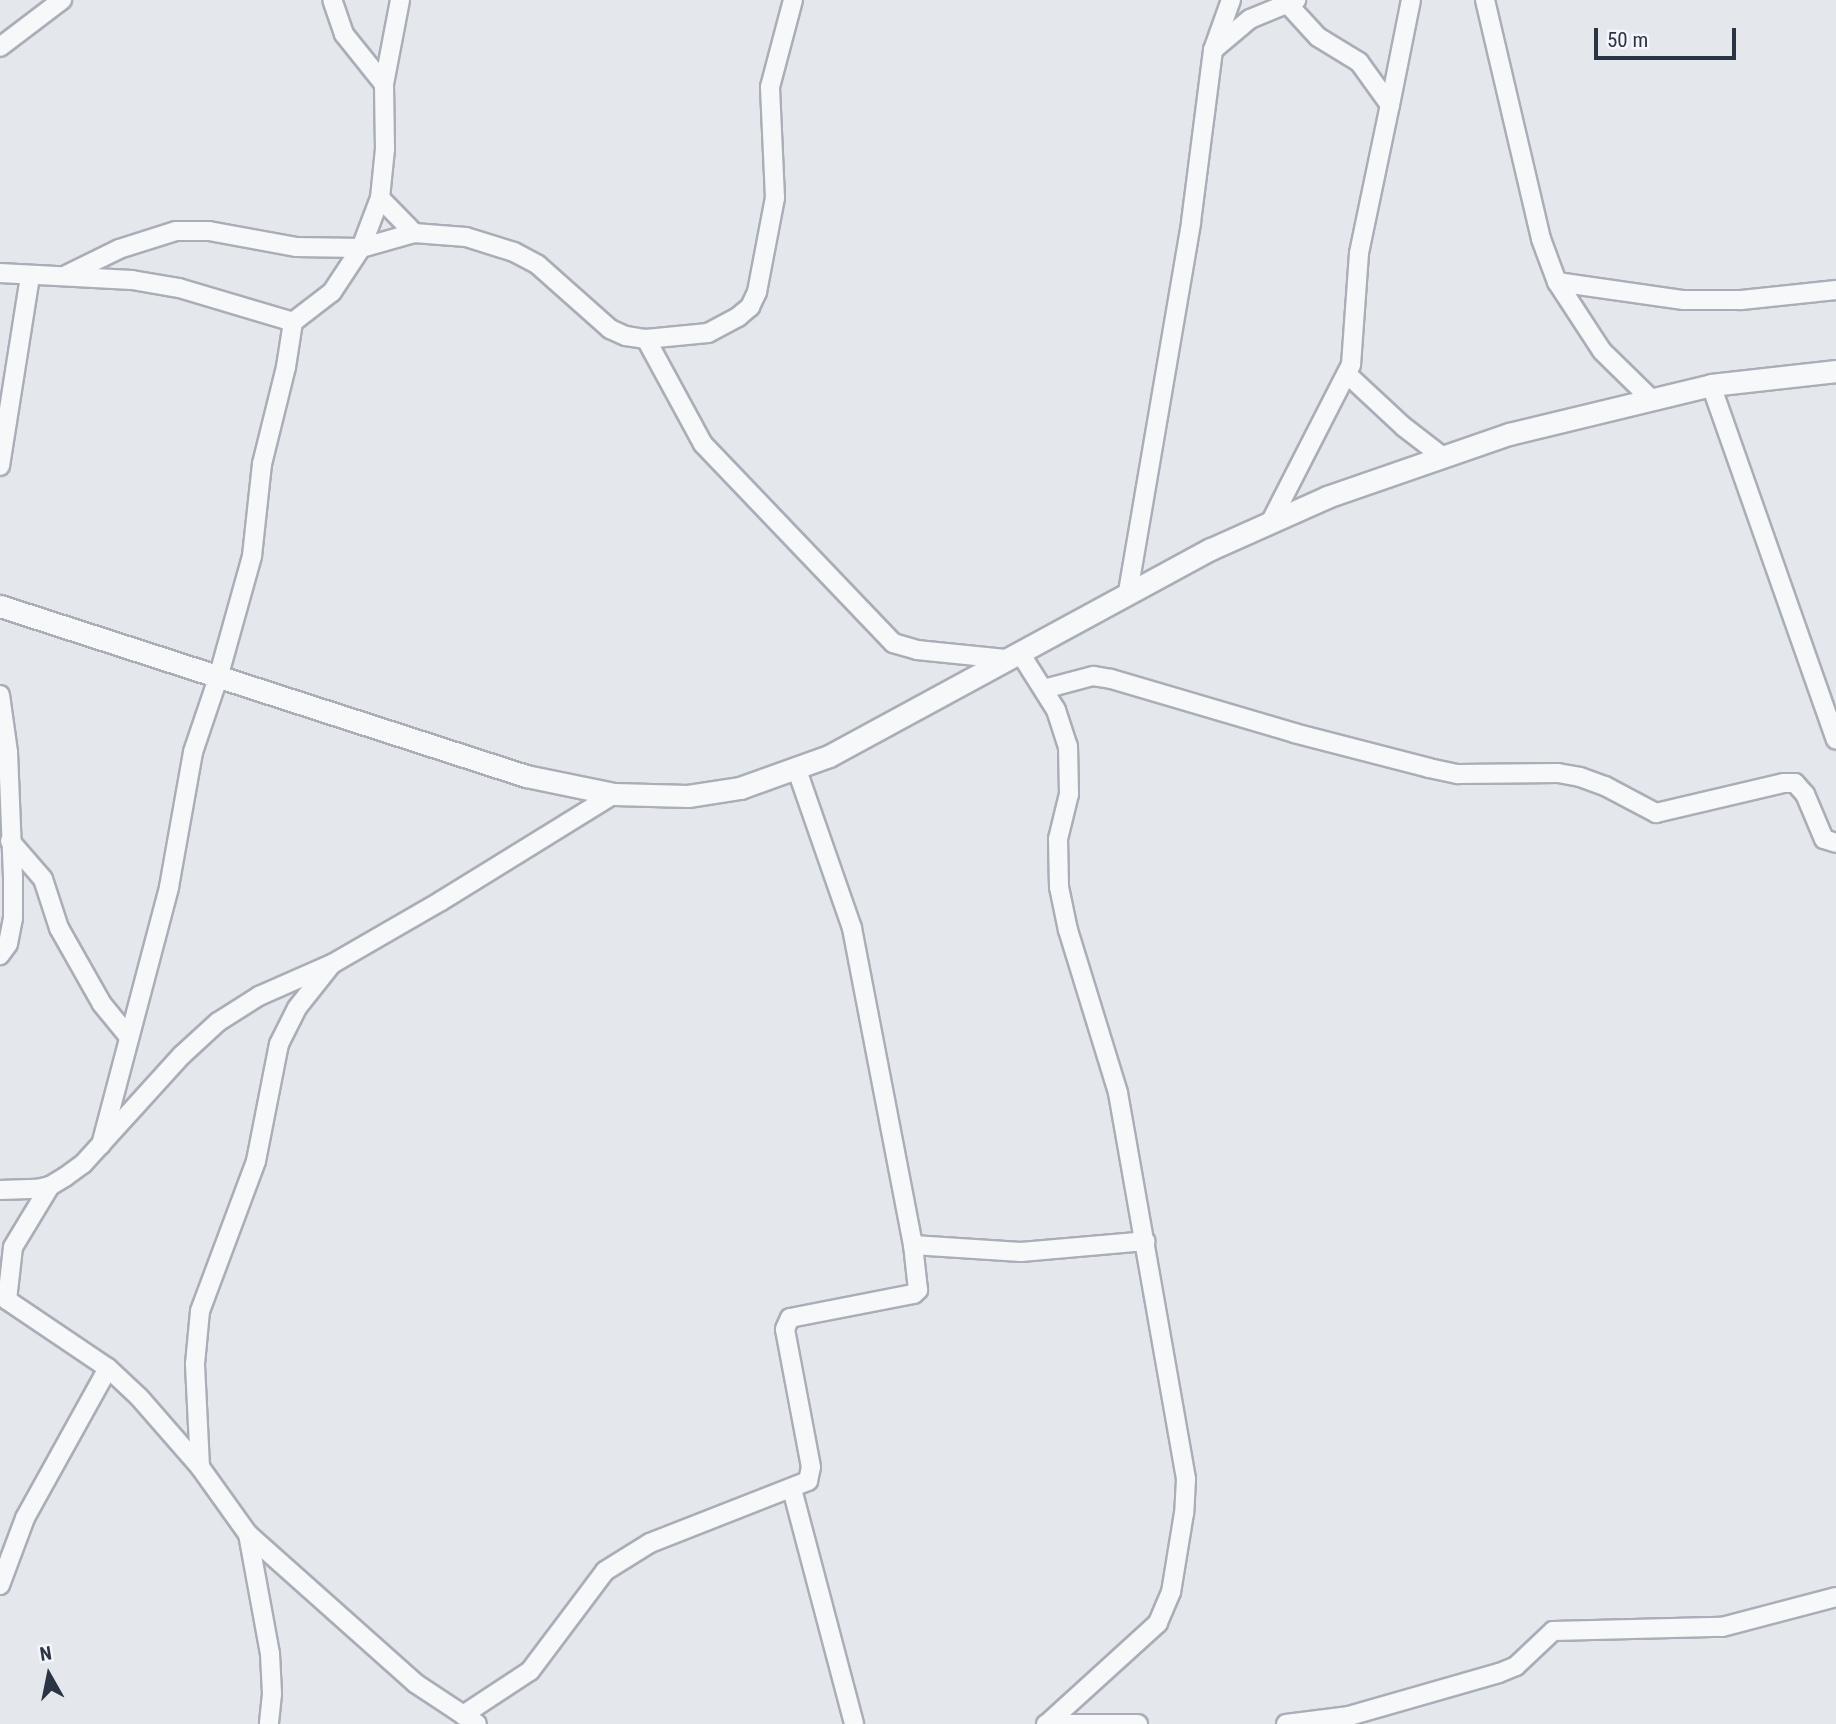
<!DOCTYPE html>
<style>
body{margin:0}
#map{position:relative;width:1836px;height:1724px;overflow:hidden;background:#e4e7ec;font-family:"Roboto Condensed",sans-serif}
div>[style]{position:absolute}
.roads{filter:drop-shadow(2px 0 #a9aeb7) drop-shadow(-2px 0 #a9aeb7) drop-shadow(0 2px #a9aeb7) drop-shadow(0 -2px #a9aeb7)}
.minor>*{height:18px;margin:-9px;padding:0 9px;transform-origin:9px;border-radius:9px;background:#f7f8fa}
.tertiary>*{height:21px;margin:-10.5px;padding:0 10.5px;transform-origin:10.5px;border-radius:10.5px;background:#f7f8fa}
span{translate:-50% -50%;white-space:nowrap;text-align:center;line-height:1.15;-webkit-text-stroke:6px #f4f6f9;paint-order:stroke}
.north{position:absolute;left:14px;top:1640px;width:70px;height:70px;-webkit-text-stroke:5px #f4f6f9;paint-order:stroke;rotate:351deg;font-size:19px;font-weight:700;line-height:28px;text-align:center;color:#2b3445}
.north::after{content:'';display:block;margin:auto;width:24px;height:32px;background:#2b3445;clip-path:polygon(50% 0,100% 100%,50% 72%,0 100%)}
.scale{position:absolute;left:1594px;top:28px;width:142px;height:32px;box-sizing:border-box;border:4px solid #2b3445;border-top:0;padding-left:9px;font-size:21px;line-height:24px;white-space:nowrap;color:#2b3445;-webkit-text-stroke:5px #f4f6f9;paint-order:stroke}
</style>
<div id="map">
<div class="roads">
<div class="minor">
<div style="left:1284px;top:0;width:50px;rotate:47.4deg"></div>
<div style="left:1318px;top:37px;width:48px;rotate:31.4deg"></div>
<div style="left:1359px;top:62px;width:53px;rotate:54.2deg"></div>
<div style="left:1390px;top:105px;width:107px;rotate:-78.7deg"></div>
<div style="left:1485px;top:0;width:245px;rotate:76.8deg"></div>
<div style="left:1541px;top:239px;width:46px;rotate:69.6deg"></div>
<div style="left:1557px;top:282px;width:82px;rotate:56.9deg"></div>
<div style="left:1602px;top:351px;width:69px;rotate:44.4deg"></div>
<div style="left:0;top:47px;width:78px;rotate:-37.2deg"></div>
<div style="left:1213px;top:50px;width:48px;rotate:-40deg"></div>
<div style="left:1250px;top:19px;width:50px;rotate:-22.4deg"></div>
<div style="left:384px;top:84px;width:86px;rotate:-79.2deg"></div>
<div style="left:380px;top:198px;width:49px;rotate:45.8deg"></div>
<div style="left:0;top:273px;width:132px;rotate:3deg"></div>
<div style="left:132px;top:280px;width:48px;rotate:9.7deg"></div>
<div style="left:179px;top:288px;width:119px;rotate:16.6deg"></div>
<div style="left:293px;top:322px;width:49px;rotate:-37.6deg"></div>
<div style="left:332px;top:292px;width:53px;rotate:-56.6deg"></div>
<div style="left:361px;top:248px;width:55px;rotate:-15.8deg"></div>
<div style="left:414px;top:233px;width:52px;rotate:4.4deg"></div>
<div style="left:466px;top:237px;width:50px;rotate:17.4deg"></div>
<div style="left:514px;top:252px;width:27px;rotate:28deg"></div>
<div style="left:538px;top:265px;width:96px;rotate:41.6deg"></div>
<div style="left:610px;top:329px;width:17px;rotate:24deg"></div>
<div style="left:626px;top:336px;width:20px;rotate:9deg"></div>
<div style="left:646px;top:339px;width:62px;rotate:-5.5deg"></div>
<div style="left:708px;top:333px;width:34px;rotate:-28deg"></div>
<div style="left:738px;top:317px;width:16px;rotate:-40deg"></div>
<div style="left:750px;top:307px;width:17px;rotate:-65deg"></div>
<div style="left:757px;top:292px;width:96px;rotate:-79.2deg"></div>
<div style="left:775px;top:198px;width:111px;rotate:-92.6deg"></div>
<div style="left:770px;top:87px;width:90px;rotate:-75.2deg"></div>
<div style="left:66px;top:275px;width:59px;rotate:-26.1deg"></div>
<div style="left:119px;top:249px;width:60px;rotate:-17.5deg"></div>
<div style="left:176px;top:231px;width:33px"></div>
<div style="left:209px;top:231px;width:88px;rotate:10.4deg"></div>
<div style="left:296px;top:247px;width:65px;rotate:0.9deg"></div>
<div style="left:361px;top:248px;width:53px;rotate:-69.2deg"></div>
<div style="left:380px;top:198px;width:49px;rotate:-84.2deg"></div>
<div style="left:385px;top:149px;width:65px;rotate:-90.9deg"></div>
<div style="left:384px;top:84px;width:64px;rotate:-128.7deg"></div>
<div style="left:344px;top:34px;width:36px;rotate:-109deg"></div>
<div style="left:1557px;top:282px;width:128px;rotate:8.1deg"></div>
<div style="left:1684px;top:300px;width:57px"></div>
<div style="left:1741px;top:300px;width:96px;rotate:-6deg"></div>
<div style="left:646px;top:339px;width:119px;rotate:61.5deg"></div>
<div style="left:703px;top:444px;width:275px;rotate:46.3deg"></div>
<div style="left:893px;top:643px;width:25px;rotate:16deg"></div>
<div style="left:917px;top:650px;width:89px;rotate:5.8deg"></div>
<div style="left:1348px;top:375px;width:76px;rotate:42.9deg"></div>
<div style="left:1404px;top:427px;width:49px;rotate:37.6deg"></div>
<div style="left:1711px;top:385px;width:376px;rotate:70.6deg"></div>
<div style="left:0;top:466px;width:191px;rotate:-81deg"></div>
<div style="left:1271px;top:521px;width:175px;rotate:-62.9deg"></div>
<div style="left:1351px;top:365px;width:112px;rotate:-85.9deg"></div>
<div style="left:1359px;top:253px;width:151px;rotate:-78.2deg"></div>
<div style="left:1128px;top:592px;width:375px;rotate:-80.3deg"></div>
<div style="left:1191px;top:222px;width:173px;rotate:-82.7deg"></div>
<div style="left:1213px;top:50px;width:53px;rotate:-70.2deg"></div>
<div style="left:1020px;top:653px;width:67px;rotate:57.7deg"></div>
<div style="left:1056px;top:710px;width:38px;rotate:72deg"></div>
<div style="left:1068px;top:746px;width:48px;rotate:88.8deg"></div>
<div style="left:1069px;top:794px;width:46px;rotate:103.7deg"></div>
<div style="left:1058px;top:839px;width:48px;rotate:88.8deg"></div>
<div style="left:1059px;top:887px;width:44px;rotate:78.2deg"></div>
<div style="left:1068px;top:930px;width:170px;rotate:72.9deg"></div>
<div style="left:1118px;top:1093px;width:392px;rotate:80deg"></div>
<div style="left:1186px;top:1479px;width:34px;rotate:93deg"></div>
<div style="left:1184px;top:1513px;width:80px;rotate:99.3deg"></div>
<div style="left:1171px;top:1592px;width:34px;rotate:113deg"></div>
<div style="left:1158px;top:1623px;width:150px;rotate:137.7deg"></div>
<div style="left:1044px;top:689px;width:51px;rotate:-14.9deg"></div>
<div style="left:1093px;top:676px;width:18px;rotate:9deg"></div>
<div style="left:1111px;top:679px;width:191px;rotate:16.4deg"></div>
<div style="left:1294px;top:733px;width:139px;rotate:14.5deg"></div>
<div style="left:1429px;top:768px;width:30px;rotate:12deg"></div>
<div style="left:1458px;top:774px;width:100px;rotate:-0.6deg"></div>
<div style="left:1558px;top:773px;width:22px;rotate:10deg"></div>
<div style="left:1580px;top:777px;width:27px;rotate:20deg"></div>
<div style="left:1605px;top:786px;width:58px;rotate:27.9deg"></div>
<div style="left:1656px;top:813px;width:131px;rotate:-13.2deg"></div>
<div style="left:1784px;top:783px;width:11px"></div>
<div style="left:1795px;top:783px;width:15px;rotate:48deg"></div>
<div style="left:1805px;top:794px;width:49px;rotate:67.1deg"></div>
<div style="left:1824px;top:839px;width:13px;rotate:18deg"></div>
<div style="left:0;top:695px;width:58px;rotate:82deg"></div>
<div style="left:8px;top:752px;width:126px;rotate:87.7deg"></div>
<div style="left:13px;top:878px;width:40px;rotate:90deg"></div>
<div style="left:13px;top:918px;width:26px;rotate:101deg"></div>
<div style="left:8px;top:944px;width:14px;rotate:126deg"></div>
<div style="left:10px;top:841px;width:50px;rotate:49deg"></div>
<div style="left:43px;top:879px;width:52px;rotate:71.9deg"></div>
<div style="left:59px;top:928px;width:87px;rotate:60.5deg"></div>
<div style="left:102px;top:1004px;width:43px;rotate:50.7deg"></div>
<div style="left:101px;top:1145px;width:267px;rotate:-75.2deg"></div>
<div style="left:169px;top:887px;width:137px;rotate:-79.9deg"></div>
<div style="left:193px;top:752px;width:78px;rotate:-71.3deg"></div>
<div style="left:218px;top:678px;width:127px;rotate:-74.4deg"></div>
<div style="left:252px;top:556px;width:93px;rotate:-83.8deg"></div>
<div style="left:262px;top:464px;width:100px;rotate:-76.1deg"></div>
<div style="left:286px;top:367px;width:46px;rotate:-81.2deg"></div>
<div style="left:0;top:1190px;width:37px;rotate:-2deg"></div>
<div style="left:37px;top:1189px;width:13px;rotate:-13deg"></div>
<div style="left:50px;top:1186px;width:17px;rotate:-31deg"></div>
<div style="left:65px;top:1177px;width:22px;rotate:-36deg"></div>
<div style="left:83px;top:1164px;width:147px;rotate:-47.8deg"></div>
<div style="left:182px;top:1055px;width:49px;rotate:-42.5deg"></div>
<div style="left:218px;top:1022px;width:49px;rotate:-32.4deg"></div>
<div style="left:259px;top:996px;width:80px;rotate:-23.7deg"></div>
<div style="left:332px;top:964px;width:126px;rotate:-30deg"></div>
<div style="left:441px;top:901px;width:203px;rotate:-31.7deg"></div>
<div style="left:913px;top:1245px;width:108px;rotate:3.7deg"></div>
<div style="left:1021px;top:1252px;width:125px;rotate:-5deg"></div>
<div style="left:0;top:1291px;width:11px;rotate:52deg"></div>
<div style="left:7px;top:1300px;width:122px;rotate:34deg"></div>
<div style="left:108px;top:1368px;width:42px;rotate:43.1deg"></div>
<div style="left:139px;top:1397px;width:93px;rotate:48.9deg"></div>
<div style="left:200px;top:1467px;width:82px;rotate:54.4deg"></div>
<div style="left:248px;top:1534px;width:224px;rotate:41.7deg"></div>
<div style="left:415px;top:1683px;width:74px;rotate:33.5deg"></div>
<div style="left:7px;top:1300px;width:53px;rotate:-83.5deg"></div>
<div style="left:13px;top:1247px;width:71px;rotate:-58.8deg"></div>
<div style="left:200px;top:1467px;width:103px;rotate:-92.8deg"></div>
<div style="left:195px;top:1364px;width:53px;rotate:-84.6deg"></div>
<div style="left:200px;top:1311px;width:160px;rotate:-69.5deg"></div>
<div style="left:256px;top:1161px;width:119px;rotate:-78.9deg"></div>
<div style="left:279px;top:1044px;width:40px;rotate:-63.4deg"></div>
<div style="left:297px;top:1008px;width:55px;rotate:-51.7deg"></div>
<div style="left:792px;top:1489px;width:243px;rotate:75.2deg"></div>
<div style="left:248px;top:1534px;width:122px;rotate:79.6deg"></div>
<div style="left:270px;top:1654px;width:40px;rotate:87.1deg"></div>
<div style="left:272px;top:1694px;width:30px;rotate:96deg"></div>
<div style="left:0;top:1585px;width:72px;rotate:-69.5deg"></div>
<div style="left:25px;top:1518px;width:171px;rotate:-61deg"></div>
<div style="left:463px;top:1715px;width:80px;rotate:-33.3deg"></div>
<div style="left:530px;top:1671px;width:125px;rotate:-53.1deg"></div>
<div style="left:605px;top:1571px;width:53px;rotate:-31.9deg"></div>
<div style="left:650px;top:1543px;width:170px;rotate:-21.4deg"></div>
<div style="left:808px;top:1481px;width:14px;rotate:-78deg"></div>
<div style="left:811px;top:1467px;width:140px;rotate:-100.7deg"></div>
<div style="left:785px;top:1329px;width:12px;rotate:-66deg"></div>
<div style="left:790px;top:1318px;width:126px;rotate:-11deg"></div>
<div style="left:914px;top:1294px;width:6px;rotate:-45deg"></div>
<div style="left:918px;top:1290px;width:45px;rotate:-96.3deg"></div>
<div style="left:913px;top:1245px;width:323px;rotate:-100.9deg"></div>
<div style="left:852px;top:928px;width:170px;rotate:-109.2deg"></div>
<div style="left:1046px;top:1724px;width:92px"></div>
<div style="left:1286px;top:1724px;width:64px;rotate:-7.2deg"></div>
<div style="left:1349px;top:1716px;width:156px;rotate:-16deg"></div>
<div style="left:1499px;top:1673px;width:18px;rotate:-22deg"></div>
<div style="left:1516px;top:1666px;width:51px;rotate:-43.4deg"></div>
<div style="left:1553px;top:1631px;width:169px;rotate:-1.4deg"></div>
<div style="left:1722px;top:1627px;width:118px;rotate:-14.7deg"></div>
</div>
<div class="tertiary">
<div style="left:0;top:606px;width:553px;rotate:17.91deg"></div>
<div style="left:526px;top:776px;width:90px;rotate:11.6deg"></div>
<div style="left:614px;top:794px;width:74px;rotate:1.5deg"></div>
<div style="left:688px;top:796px;width:53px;rotate:-8.7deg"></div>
<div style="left:740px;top:788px;width:95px;rotate:-19.8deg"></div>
<div style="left:829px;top:756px;width:434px;rotate:-28.5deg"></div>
<div style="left:1211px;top:549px;width:127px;rotate:-24.1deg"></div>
<div style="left:1327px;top:497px;width:193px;rotate:-19.1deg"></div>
<div style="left:1509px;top:434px;width:208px;rotate:-13.6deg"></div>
<div style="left:1711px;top:385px;width:126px;rotate:-6.4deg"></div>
</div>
</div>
<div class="north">N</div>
<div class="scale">50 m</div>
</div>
